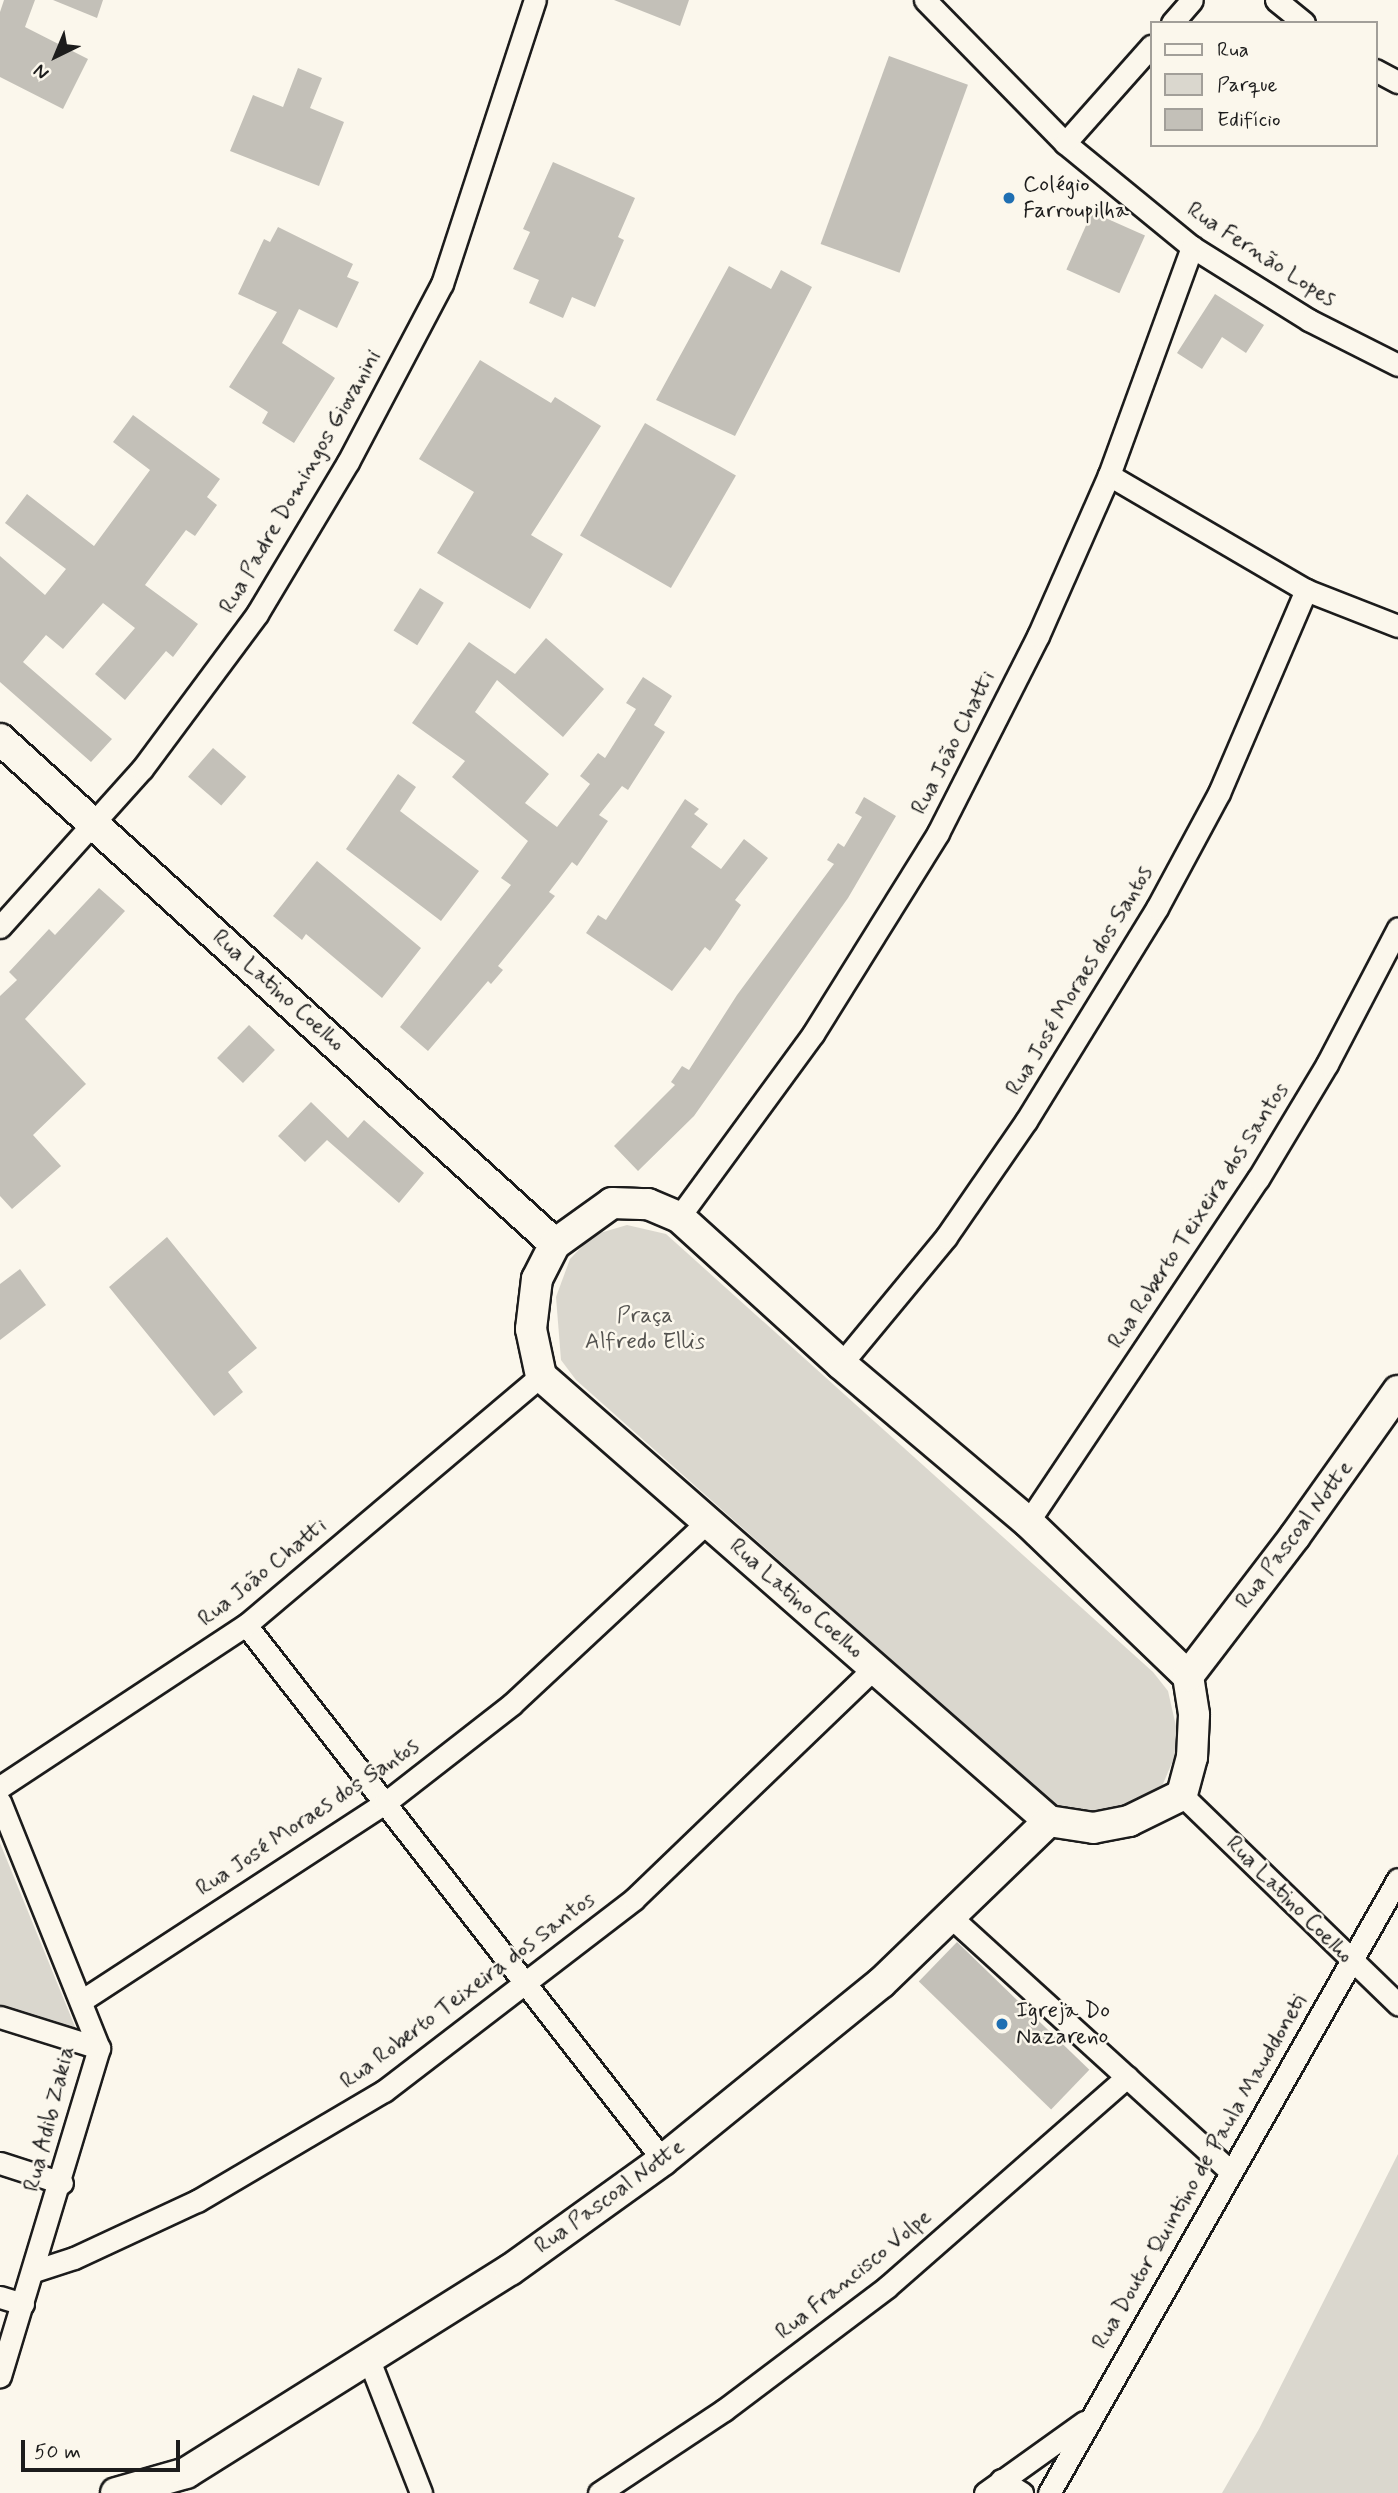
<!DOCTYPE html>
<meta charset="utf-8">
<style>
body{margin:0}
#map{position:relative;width:1398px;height:2493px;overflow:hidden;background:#fbf7ec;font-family:Mynerve,sans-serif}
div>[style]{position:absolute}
.green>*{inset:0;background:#dad7ce}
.building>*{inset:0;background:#c3c0b8;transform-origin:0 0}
.roads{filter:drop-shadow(2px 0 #1c1c1c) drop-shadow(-2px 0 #1c1c1c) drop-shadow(0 2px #1c1c1c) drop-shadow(0 -2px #1c1c1c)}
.street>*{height:21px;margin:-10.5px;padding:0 10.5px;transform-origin:10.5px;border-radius:10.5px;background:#fbf7ec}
.secondary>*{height:30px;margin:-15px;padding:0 15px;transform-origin:15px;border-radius:15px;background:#fbf7ec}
.dots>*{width:19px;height:19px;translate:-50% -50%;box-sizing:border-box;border:4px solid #fbf7ec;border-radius:50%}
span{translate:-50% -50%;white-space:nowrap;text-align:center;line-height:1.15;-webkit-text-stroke:5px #fbf7ec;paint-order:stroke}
.poi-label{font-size:23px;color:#1c1c1c}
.left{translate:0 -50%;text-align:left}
.street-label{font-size:23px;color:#1c1c1c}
.park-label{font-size:23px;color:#555451}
.legend{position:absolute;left:1150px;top:21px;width:228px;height:126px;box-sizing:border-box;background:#fbf7ec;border:2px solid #a29f99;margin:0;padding:9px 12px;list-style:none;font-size:21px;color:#1c1c1c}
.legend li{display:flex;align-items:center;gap:14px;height:35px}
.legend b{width:35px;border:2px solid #a29f99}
.north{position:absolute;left:21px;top:21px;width:70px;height:70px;-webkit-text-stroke:5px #fbf7ec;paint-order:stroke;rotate:223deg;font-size:19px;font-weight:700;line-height:28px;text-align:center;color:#1c1c1c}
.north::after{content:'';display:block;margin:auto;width:24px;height:32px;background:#1c1c1c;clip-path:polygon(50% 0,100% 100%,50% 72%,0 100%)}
.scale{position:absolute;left:21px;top:2440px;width:159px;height:32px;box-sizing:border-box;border:4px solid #1c1c1c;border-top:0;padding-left:9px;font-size:21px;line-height:24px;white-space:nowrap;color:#1c1c1c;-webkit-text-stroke:5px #fbf7ec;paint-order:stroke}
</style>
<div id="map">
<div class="green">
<div style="clip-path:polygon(627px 1225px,666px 1234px,1153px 1672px,1168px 1691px,1180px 1744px,1160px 1791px,1141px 1809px,1081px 1815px,1052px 1803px,576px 1380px,561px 1360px,556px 1297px,570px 1259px,593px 1235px)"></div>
<div style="clip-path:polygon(0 1843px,60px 1990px,76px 2029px,0 2006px)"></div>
<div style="clip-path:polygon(1398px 2154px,1398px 2493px,1222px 2493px,1259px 2429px)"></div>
</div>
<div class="building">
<div style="clip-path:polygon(4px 0,35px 0,25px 27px,88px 59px,63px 109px,0 77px,0 12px)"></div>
<div style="clip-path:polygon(53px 0,103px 0,97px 18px)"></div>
<div style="clip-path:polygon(614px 0,689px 0,680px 26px)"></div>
<div style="left:889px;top:56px;width:84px;height:200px;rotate:20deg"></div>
<div style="clip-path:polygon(298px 68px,322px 78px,310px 108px,344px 122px,319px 186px,230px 151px,253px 95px,283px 107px)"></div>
<div style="clip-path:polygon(553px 162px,635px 198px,618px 237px,624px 240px,595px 307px,572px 297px,563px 318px,529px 303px,539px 280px,513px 269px,530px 232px,523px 229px)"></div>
<div style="left:1092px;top:212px;width:58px;height:63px;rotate:24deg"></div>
<div style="clip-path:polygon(278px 227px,353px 264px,347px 277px,359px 282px,337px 328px,299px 309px,282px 343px,335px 378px,294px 443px,262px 423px,268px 412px,229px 387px,277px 312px,238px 294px,264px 239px,270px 242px)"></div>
<div style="clip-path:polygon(729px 266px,771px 289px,781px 270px,812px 287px,735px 436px,656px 400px)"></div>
<div style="clip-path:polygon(1215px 294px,1264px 325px,1246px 353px,1222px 337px,1202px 369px,1177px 353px)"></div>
<div style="clip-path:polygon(480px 360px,551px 403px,555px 397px,601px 426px,531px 535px,563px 554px,530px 609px,437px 553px,474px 492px,419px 459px)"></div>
<div style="clip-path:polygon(133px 415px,220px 479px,207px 497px,217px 505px,195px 536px,186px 530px,145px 585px,198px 624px,173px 657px,166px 651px,125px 700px,95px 674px,135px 628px,103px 603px,63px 649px,46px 635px,23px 662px,112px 739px,91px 762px,0 682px,0 556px,45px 595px,66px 569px,5px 523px,27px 494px,94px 546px,150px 470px,113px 442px)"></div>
<div style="left:645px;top:423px;width:105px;height:130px;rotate:30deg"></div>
<div style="left:420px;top:588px;width:28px;height:50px;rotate:32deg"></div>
<div style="clip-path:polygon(546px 638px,604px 689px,563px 737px,497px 680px,475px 712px,549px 774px,525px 803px,557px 827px,590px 784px,580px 776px,598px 753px,605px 758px,636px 709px,626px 703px,643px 677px,672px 696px,654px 725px,665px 732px,628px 790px,622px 786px,599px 815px,608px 821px,577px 866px,572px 862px,549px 892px,555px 896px,498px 966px,503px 970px,491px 984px,488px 981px,428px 1051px,400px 1027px,511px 885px,501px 878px,528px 841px,452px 777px,465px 761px,412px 723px,469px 642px,515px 674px)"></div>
<div style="left:213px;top:748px;width:44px;height:38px;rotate:41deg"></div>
<div style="clip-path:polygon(398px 774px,416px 787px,400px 811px,479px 871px,441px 921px,346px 849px)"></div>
<div style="clip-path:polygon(864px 797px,896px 816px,848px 898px,694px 1116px,638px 1171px,614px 1146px,675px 1085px,671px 1082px,682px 1066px,689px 1070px,737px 995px,834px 864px,827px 860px,838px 843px,844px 847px,862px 817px,855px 813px)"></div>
<div style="clip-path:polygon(685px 799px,699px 809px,694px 814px,708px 824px,691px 847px,721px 869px,744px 839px,768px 858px,735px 900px,741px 905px,721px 935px,710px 951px,705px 947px,672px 991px,586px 933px,598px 915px,606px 920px)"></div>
<div style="clip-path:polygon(317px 861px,421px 948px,382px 998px,306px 934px,302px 940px,273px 916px)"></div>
<div style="clip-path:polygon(99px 888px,125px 911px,25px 1019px,86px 1084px,33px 1135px,61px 1166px,12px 1209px,0 1196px,0 996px,17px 980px,9px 972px,49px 929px,55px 935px)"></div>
<div style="left:249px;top:1025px;width:36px;height:46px;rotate:44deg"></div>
<div style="clip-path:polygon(311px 1102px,348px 1138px,364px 1120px,424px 1173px,399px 1203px,327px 1140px,305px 1162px,278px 1136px)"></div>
<div style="clip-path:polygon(167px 1237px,257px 1348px,228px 1372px,243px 1392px,214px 1416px,109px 1287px)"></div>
<div style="clip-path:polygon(20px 1269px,46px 1305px,0 1340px,0 1284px)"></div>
<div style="left:957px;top:1942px;width:184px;height:55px;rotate:44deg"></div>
</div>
<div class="roads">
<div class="street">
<div style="left:925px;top:0;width:200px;rotate:45.6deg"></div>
<div style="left:1065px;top:143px;width:164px;rotate:39.3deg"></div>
<div style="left:1192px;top:247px;width:138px;rotate:32deg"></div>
<div style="left:1309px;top:320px;width:100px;rotate:26.8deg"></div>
<div style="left:1276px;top:0;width:36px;rotate:39deg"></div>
<div style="left:1172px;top:23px;width:30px;rotate:-49deg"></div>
<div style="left:1375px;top:70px;width:26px;rotate:28deg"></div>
<div style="left:1065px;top:143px;width:130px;rotate:-48.4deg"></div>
<div style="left:1109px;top:475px;width:228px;rotate:30.3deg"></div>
<div style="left:1306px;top:590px;width:99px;rotate:21.4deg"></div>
<div style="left:0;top:927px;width:212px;rotate:-48.1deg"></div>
<div style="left:142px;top:769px;width:193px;rotate:-53.4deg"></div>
<div style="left:257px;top:614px;width:177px;rotate:-59.1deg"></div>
<div style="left:348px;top:462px;width:201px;rotate:-62.2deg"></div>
<div style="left:442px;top:284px;width:299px;rotate:-71.9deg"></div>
<div style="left:679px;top:1217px;width:227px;rotate:-53.8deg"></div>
<div style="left:813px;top:1034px;width:237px;rotate:-58.1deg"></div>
<div style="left:938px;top:833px;width:221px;rotate:-63.1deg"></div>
<div style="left:1038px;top:636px;width:176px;rotate:-66.2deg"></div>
<div style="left:1109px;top:475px;width:243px;rotate:-70deg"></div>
<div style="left:841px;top:1364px;width:165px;rotate:-50.4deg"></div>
<div style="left:946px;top:1237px;width:141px;rotate:-55.4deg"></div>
<div style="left:1026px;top:1121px;width:250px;rotate:-58.4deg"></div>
<div style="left:1157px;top:908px;width:131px;rotate:-61.7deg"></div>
<div style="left:1219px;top:793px;width:221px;rotate:-66.8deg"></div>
<div style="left:1028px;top:1522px;width:413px;rotate:-56.2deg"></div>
<div style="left:1258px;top:1179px;width:134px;rotate:-59deg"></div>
<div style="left:1327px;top:1064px;width:153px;rotate:-62.4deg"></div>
<div style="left:246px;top:1625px;width:678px;rotate:52.07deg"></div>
<div style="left:0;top:1787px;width:295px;rotate:-33.4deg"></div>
<div style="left:246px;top:1625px;width:386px;rotate:-40.2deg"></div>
<div style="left:1182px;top:1795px;width:301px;rotate:44.1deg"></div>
<div style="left:0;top:1802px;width:265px;rotate:68.1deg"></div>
<div style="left:99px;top:2048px;width:343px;rotate:106.8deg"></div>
<div style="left:952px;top:1918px;width:377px;rotate:42.3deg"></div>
<div style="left:81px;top:2001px;width:363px;rotate:-33.1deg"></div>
<div style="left:385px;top:1803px;width:161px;rotate:-37.9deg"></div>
<div style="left:512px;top:1704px;width:267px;rotate:-43deg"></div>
<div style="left:0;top:2017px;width:104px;rotate:17.4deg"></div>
<div style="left:0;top:2163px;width:65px;rotate:17.9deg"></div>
<div style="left:34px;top:2271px;width:42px;rotate:-18deg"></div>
<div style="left:74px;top:2258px;width:136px;rotate:-24.9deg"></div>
<div style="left:197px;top:2201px;width:217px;rotate:-30.5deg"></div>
<div style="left:384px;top:2091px;width:315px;rotate:-37.5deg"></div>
<div style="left:634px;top:1899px;width:333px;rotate:-43.9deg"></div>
<div style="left:0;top:2297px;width:24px;rotate:17deg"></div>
<div style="left:369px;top:2360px;width:143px;rotate:68.6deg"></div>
<div style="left:1001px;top:2480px;width:25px;rotate:32deg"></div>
<div style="left:599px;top:2493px;width:150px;rotate:-33.6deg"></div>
<div style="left:724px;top:2410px;width:204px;rotate:-37deg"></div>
<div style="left:887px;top:2287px;width:319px;rotate:-41.2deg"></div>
<div style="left:985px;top:2493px;width:122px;rotate:-35.6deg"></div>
<div style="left:1049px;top:2493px;width:706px;rotate:-60.39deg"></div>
</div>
<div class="secondary">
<div style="left:0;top:739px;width:750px;rotate:42.3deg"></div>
<div style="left:612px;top:1203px;width:36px;rotate:2deg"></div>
<div style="left:648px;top:1204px;width:34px;rotate:23deg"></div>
<div style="left:679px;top:1217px;width:219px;rotate:42.2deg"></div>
<div style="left:841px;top:1364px;width:245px;rotate:40.2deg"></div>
<div style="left:1028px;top:1522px;width:222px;rotate:43.9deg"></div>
<div style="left:1188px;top:1676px;width:39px;rotate:81deg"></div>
<div style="left:1194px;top:1715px;width:42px;rotate:92.7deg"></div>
<div style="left:1192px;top:1757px;width:39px;rotate:105deg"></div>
<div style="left:1182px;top:1795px;width:59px;rotate:153.9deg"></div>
<div style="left:1129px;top:1821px;width:36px;rotate:169deg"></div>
<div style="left:1094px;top:1828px;width:46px;rotate:-171.2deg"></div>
<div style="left:1049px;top:1821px;width:675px;rotate:-138.78deg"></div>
<div style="left:541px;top:1376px;width:48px;rotate:-102deg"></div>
<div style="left:531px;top:1329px;width:50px;rotate:-83.2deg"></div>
<div style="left:537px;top:1279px;width:39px;rotate:-63deg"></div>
<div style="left:555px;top:1244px;width:70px;rotate:-35.7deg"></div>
<div style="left:1188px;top:1676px;width:176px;rotate:-52.6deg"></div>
<div style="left:1295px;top:1536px;width:178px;rotate:-54.6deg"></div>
<div style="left:116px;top:2493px;width:73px;rotate:-15.9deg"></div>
<div style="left:186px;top:2473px;width:382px;rotate:-32.1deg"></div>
<div style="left:510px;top:2270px;width:188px;rotate:-35.7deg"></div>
<div style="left:663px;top:2160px;width:281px;rotate:-39.1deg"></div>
<div style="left:881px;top:1983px;width:233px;rotate:-44deg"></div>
</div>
</div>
<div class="dots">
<div style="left:1009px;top:198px;background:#1f6fb2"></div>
<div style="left:1002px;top:2024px;background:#1f6fb2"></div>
</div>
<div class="poi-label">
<span class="left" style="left:1023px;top:198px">Colégio<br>Farroupilha</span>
<span class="left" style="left:1016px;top:2024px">Igreja Do<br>Nazareno</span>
</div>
<div class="street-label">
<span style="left:1261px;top:255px;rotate:33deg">Rua Fernão Lopes</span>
<span style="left:301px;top:482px;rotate:-60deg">Rua Padre Domingos Giovanini</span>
<span style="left:954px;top:743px;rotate:-63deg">Rua João Chatti</span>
<span style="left:1080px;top:981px;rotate:-59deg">Rua José Moraes dos Santos</span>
<span style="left:278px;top:991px;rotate:42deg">Rua Latino Coelho</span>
<span style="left:1199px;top:1216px;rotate:-57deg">Rua Roberto Teixeira dos Santos</span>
<span style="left:1295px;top:1535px;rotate:-53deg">Rua Pascoal Notte</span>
<span style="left:263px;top:1573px;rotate:-39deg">Rua João Chatti</span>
<span style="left:796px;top:1599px;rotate:41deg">Rua Latino Coelho</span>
<span style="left:308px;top:1818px;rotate:-34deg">Rua José Moraes dos Santos</span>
<span style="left:1289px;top:1900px;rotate:45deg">Rua Latino Coelho</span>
<span style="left:468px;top:1991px;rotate:-37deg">Rua Roberto Teixeira dos Santos</span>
<span style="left:50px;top:2119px;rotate:-76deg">Rua Adib Zakia</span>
<span style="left:1200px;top:2172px;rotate:-60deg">Rua Doutor Quintino de Paula Mauddoneti</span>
<span style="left:610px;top:2197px;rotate:-36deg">Rua Pascoal Notte</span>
<span style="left:854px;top:2275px;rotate:-39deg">Rua Francisco Volpe</span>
</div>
<div class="park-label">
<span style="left:645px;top:1329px">Praça<br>Alfredo Ellis</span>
</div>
<ul class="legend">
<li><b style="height:9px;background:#fbf7ec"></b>Rua</li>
<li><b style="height:19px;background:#dad7ce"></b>Parque</li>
<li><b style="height:19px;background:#c3c0b8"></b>Edifício</li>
</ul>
<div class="north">N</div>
<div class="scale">50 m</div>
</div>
